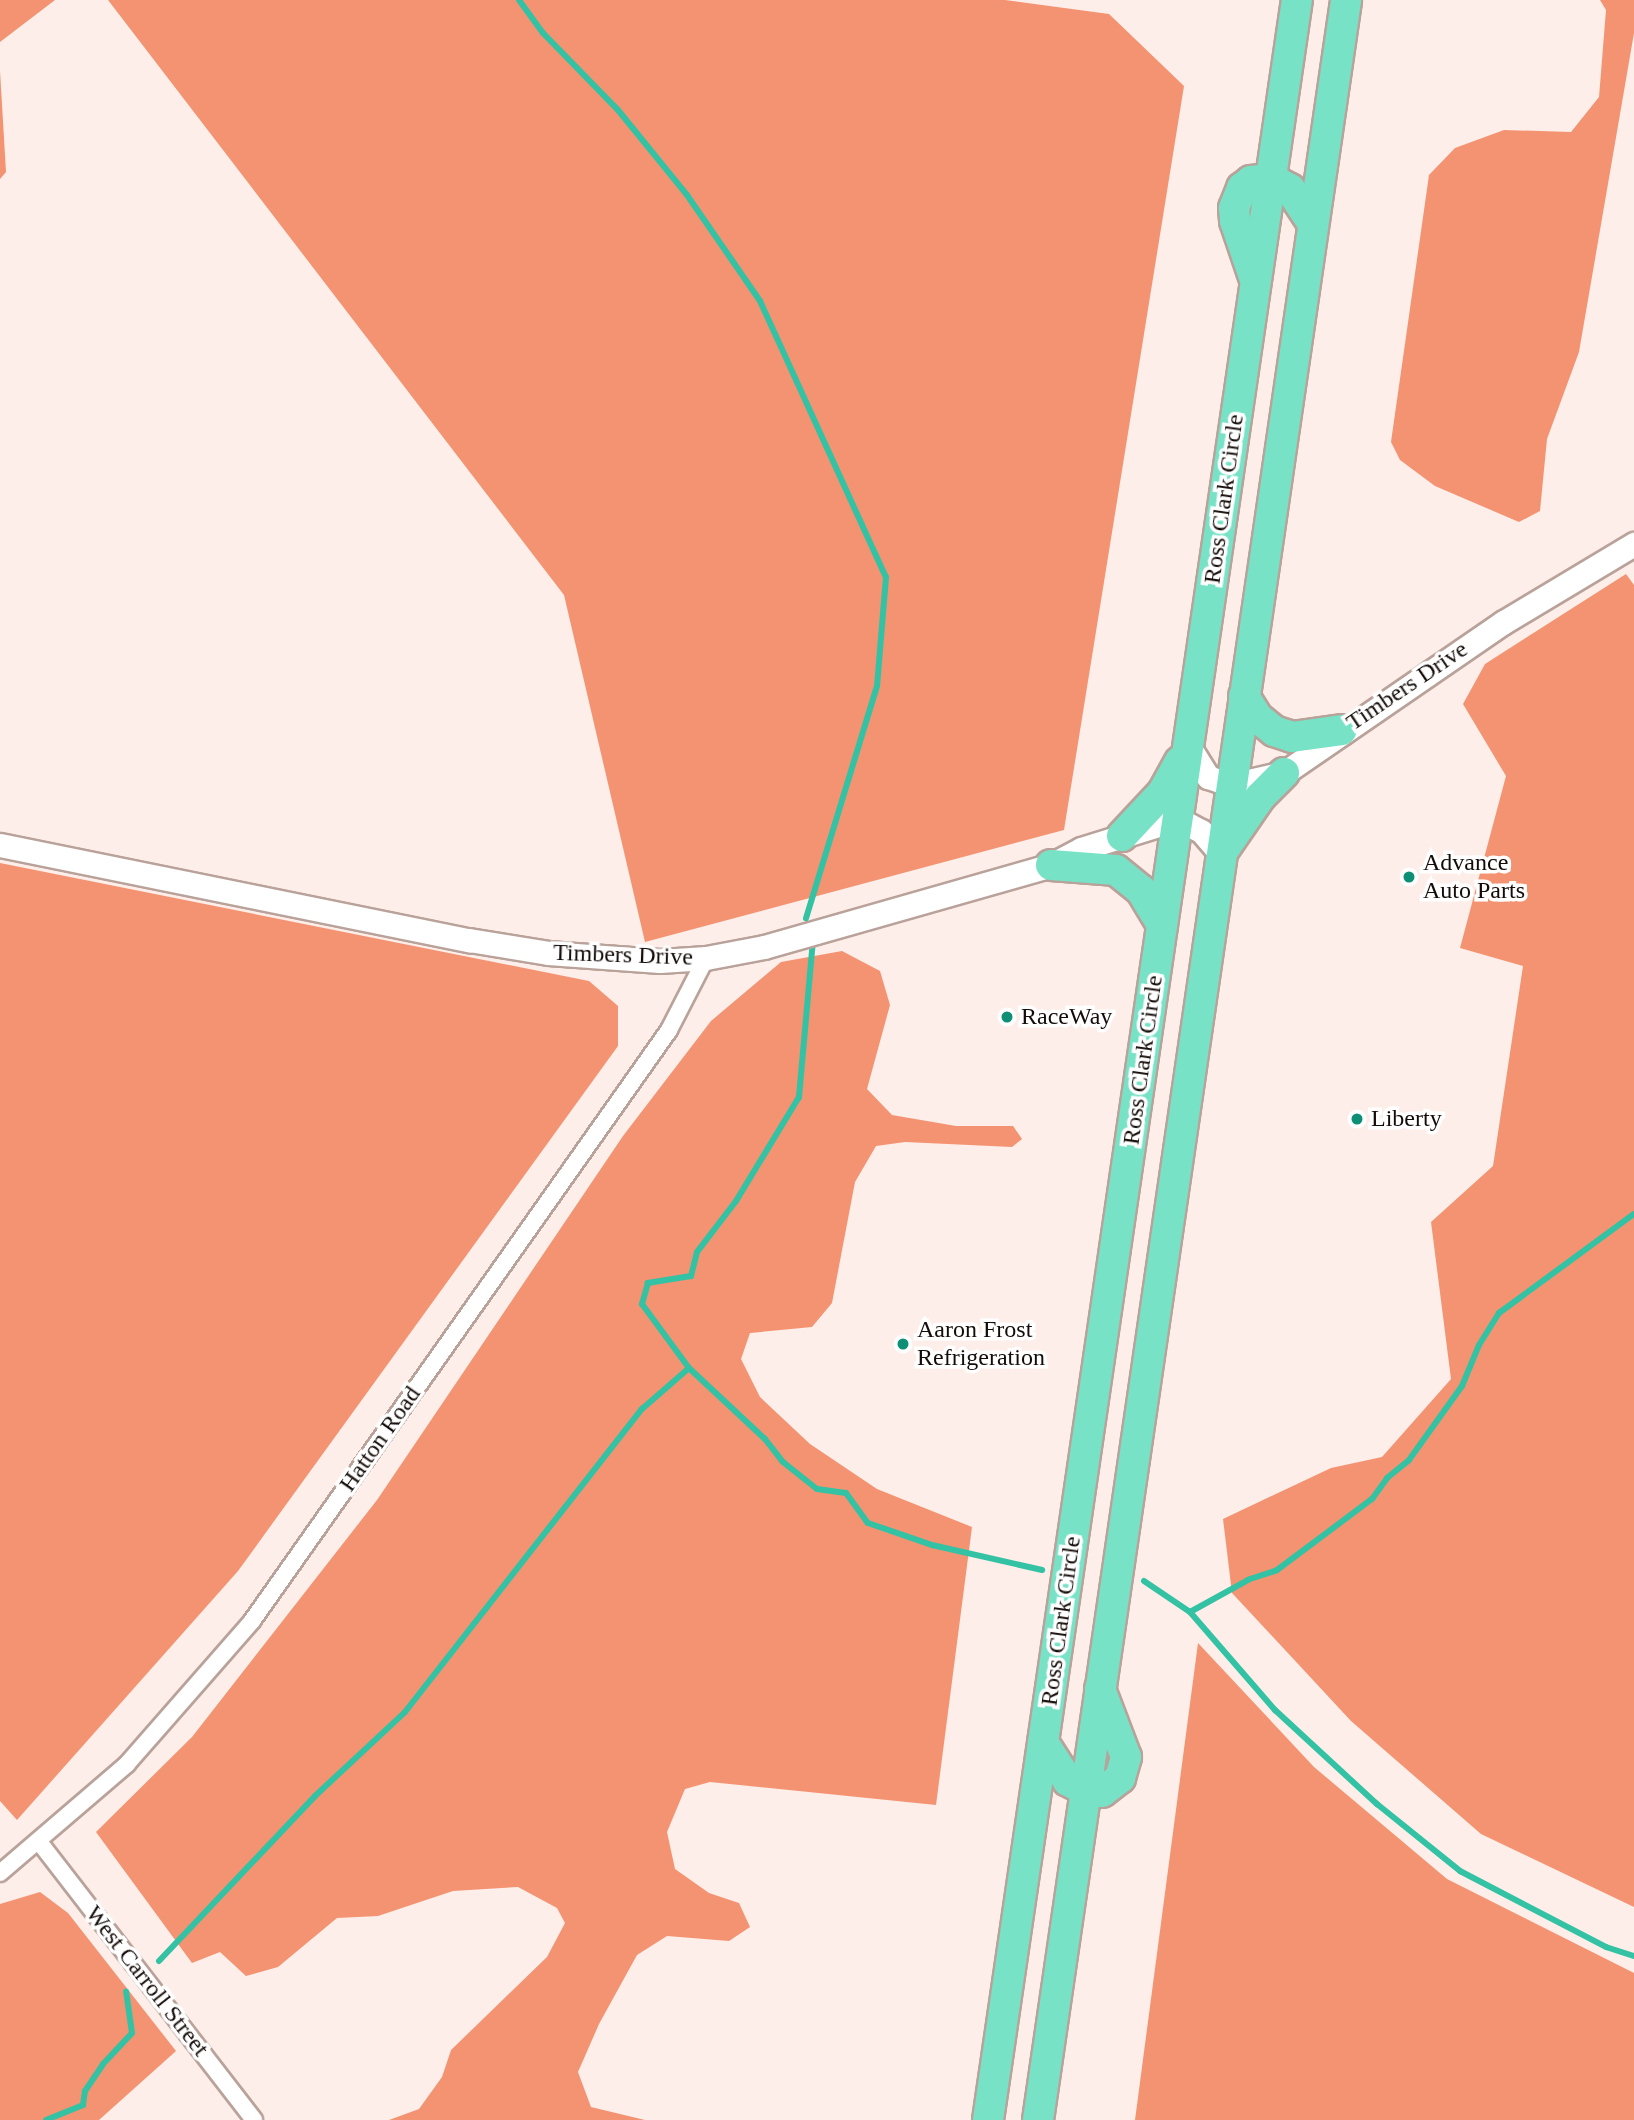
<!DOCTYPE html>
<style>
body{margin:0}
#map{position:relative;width:1634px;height:2120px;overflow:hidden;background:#fdeee9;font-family:"Times New Roman",serif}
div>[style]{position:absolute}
.forest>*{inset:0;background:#f49371}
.stream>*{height:6px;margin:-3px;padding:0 3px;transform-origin:3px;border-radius:3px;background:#33c2a3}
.roads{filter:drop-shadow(2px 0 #b9a29a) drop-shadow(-2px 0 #b9a29a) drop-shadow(0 2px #b9a29a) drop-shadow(0 -2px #b9a29a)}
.street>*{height:16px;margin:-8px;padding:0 8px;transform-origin:8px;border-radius:8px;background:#fff}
.secondary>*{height:23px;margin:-11.5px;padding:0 11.5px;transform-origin:11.5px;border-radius:11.5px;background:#fff}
.highway>*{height:30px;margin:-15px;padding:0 15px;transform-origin:15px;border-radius:15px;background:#77e2c6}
.dots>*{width:19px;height:19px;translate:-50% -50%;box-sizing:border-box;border:4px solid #fff;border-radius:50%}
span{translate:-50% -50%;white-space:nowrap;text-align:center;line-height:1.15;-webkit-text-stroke:7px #fff;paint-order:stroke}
.street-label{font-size:24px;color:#140c09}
.poi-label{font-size:24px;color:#140c09}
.left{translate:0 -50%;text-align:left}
</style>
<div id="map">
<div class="forest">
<div style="clip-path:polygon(0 0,55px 0,0 42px)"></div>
<div style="clip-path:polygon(108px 0,1005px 0,1109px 14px,1184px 86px,1064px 830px,645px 942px,564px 595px)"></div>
<div style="clip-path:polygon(1600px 0,1634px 0,1634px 33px,1579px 352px,1547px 439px,1540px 511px,1519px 522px,1435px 486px,1400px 460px,1391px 442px,1429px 175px,1455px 148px,1504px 130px,1571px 132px,1599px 97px,1606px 10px)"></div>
<div style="clip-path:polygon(0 71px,6px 172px,0 179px)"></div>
<div style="clip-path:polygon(1626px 574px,1634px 585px,1634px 1907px,1481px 1834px,1351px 1721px,1232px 1593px,1223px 1519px,1331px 1468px,1382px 1457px,1451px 1379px,1431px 1222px,1493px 1166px,1523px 966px,1460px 948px,1506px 776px,1463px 704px,1485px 664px)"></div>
<div style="clip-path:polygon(0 863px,589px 981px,618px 1006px,618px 1046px,238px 1571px,17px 1820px,0 1801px)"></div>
<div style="clip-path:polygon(842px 951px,880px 971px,890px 1005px,867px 1089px,892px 1115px,956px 1126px,1013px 1126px,1022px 1139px,1012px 1147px,905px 1142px,876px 1146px,855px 1182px,832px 1303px,812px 1327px,750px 1333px,741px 1359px,760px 1397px,810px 1444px,877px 1489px,972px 1527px,936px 1805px,710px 1782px,685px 1789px,667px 1832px,675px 1869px,709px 1893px,739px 1903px,750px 1927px,729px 1941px,667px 1936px,637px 1955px,599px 2024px,578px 2072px,591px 2107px,645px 2120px,389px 2120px,419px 2109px,442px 2077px,451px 2050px,547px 1957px,565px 1923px,557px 1908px,518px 1887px,453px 1891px,378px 1916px,337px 1918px,278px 1967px,246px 1976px,220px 1952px,192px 1963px,96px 1832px,192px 1737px,377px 1500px,623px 1136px,711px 1021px,781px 962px)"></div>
<div style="clip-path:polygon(1198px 1643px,1314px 1767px,1447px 1879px,1634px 1973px,1634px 2120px,1135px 2120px)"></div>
<div style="clip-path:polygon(40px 1892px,68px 1913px,176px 2051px,99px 2120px,0 2120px,0 1904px)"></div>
</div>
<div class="stream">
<div style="left:519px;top:0;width:41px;rotate:54deg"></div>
<div style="left:543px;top:33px;width:107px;rotate:45.8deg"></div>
<div style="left:618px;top:110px;width:109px;rotate:50.9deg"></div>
<div style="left:687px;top:195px;width:129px;rotate:55.4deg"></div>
<div style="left:760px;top:301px;width:303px;rotate:65.5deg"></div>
<div style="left:886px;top:577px;width:109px;rotate:94.7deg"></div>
<div style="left:877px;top:686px;width:243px;rotate:107deg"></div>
<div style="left:813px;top:940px;width:158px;rotate:95.1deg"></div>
<div style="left:799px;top:1097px;width:122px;rotate:121.2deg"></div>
<div style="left:736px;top:1201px;width:64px;rotate:127.4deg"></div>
<div style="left:697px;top:1252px;width:25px;rotate:104deg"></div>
<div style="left:691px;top:1276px;width:44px;rotate:170.8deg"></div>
<div style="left:648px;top:1283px;width:22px;rotate:106deg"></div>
<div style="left:642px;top:1304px;width:79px;rotate:53.7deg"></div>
<div style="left:689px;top:1368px;width:104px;rotate:43.1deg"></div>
<div style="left:765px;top:1439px;width:29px;rotate:52deg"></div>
<div style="left:783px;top:1462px;width:43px;rotate:38.5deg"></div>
<div style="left:817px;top:1489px;width:29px;rotate:8deg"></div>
<div style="left:846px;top:1493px;width:37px;rotate:54deg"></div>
<div style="left:868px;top:1523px;width:68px;rotate:19deg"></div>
<div style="left:932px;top:1545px;width:113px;rotate:12.8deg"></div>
<div style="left:1144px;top:1581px;width:55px;rotate:34deg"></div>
<div style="left:1190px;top:1612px;width:130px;rotate:49.1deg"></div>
<div style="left:1275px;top:1710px;width:139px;rotate:42.7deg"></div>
<div style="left:1377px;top:1804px;width:107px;rotate:38.9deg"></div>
<div style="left:1460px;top:1871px;width:165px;rotate:27.5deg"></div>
<div style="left:1606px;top:1947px;width:29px;rotate:18deg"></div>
<div style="left:1190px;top:1612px;width:68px;rotate:-28.8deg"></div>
<div style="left:1250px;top:1579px;width:28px;rotate:-18deg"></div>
<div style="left:1277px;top:1570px;width:119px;rotate:-36.8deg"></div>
<div style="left:1372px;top:1499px;width:26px;rotate:-54deg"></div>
<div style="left:1387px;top:1478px;width:28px;rotate:-39deg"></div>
<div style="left:1409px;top:1460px;width:91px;rotate:-54.4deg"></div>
<div style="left:1462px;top:1386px;width:44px;rotate:-67.5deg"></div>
<div style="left:1479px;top:1345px;width:38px;rotate:-58deg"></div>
<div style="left:1499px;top:1313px;width:167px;rotate:-36.3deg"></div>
<div style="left:159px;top:1961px;width:227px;rotate:-46.6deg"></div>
<div style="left:315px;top:1796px;width:123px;rotate:-43deg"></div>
<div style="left:405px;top:1712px;width:385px;rotate:-52deg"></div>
<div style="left:642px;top:1409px;width:62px;rotate:-41.1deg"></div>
<div style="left:46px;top:2120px;width:40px;rotate:-22deg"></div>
<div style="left:83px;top:2105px;width:14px;rotate:-82deg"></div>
<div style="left:85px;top:2091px;width:32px;rotate:-56deg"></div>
<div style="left:103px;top:2064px;width:42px;rotate:-46.9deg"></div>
<div style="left:132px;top:2033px;width:42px;rotate:-98.1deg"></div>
</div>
<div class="roads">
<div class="street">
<div style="left:40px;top:1843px;width:350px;rotate:52.3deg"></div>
<div style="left:0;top:1873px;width:167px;rotate:-40.6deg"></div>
<div style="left:127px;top:1764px;width:190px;rotate:-48.8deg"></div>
<div style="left:252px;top:1621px;width:723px;rotate:-54.79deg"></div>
<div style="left:669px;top:1030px;width:81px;rotate:-62.8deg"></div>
</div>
<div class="secondary">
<div style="left:1188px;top:745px;width:38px;rotate:58deg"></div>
<div style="left:1208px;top:777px;width:24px;rotate:19deg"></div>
<div style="left:1231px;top:785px;width:54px;rotate:-12.8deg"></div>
<div style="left:1284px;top:773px;width:267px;rotate:-34.5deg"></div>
<div style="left:1504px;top:622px;width:152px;rotate:-31deg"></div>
<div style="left:0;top:845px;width:479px;rotate:11.5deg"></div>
<div style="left:469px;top:940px;width:80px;rotate:9.3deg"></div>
<div style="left:548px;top:953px;width:112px;rotate:4.1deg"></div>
<div style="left:660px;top:961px;width:46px;rotate:-3.7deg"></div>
<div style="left:706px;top:958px;width:59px;rotate:-10.7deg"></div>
<div style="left:764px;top:947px;width:298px;rotate:-15.9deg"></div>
<div style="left:1051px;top:865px;width:34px;rotate:-28deg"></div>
<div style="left:1081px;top:849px;width:102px;rotate:-17.2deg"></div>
<div style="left:1178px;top:819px;width:26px;rotate:28deg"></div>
<div style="left:1201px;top:831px;width:30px;rotate:49deg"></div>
</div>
<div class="highway">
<div style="left:1254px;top:277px;width:59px;rotate:-108.7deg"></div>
<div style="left:1235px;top:221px;width:13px;rotate:-94deg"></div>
<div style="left:1234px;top:208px;width:22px;rotate:-68deg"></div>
<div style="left:1242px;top:188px;width:11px;rotate:-38deg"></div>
<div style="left:1251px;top:181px;width:20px;rotate:-6deg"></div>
<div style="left:1271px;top:179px;width:21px;rotate:28deg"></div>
<div style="left:1290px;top:189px;width:42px;rotate:56.7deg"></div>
<div style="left:1244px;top:696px;width:26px;rotate:58deg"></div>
<div style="left:1258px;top:718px;width:21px;rotate:39deg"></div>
<div style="left:1274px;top:731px;width:19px;rotate:18deg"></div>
<div style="left:1292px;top:737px;width:50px;rotate:-8deg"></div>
<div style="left:1122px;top:836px;width:60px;rotate:-47deg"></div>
<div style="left:1163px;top:792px;width:35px;rotate:-61deg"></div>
<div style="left:1225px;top:848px;width:62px;rotate:-55.5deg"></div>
<div style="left:1260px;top:797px;width:34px;rotate:-45deg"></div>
<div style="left:1051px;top:865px;width:65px;rotate:4.4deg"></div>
<div style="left:1116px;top:870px;width:32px;rotate:39deg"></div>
<div style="left:1141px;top:890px;width:41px;rotate:59deg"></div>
<div style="left:1043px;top:1742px;width:46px;rotate:57.3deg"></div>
<div style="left:1068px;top:1781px;width:20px;rotate:27deg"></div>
<div style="left:1086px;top:1790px;width:16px;rotate:7deg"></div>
<div style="left:1102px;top:1792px;width:23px;rotate:-38deg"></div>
<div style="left:1120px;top:1778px;width:22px;rotate:-74deg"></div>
<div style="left:1126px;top:1757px;width:73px;rotate:-110.9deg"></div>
<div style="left:988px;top:2120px;width:2142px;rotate:-81.71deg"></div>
<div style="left:1038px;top:2120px;width:2142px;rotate:-81.73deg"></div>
</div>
</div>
<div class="dots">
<div style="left:1409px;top:877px;background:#0d8f76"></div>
<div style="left:1007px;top:1017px;background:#0d8f76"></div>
<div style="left:1357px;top:1119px;background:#0d8f76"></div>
<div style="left:903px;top:1344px;background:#0d8f76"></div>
</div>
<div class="street-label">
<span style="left:1224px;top:499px;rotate:-82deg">Ross Clark Circle</span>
<span style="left:1407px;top:686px;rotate:-34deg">Timbers Drive</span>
<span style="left:623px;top:955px;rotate:2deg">Timbers Drive</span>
<span style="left:1143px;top:1060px;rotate:-82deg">Ross Clark Circle</span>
<span style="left:380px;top:1439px;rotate:-55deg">Hatton Road</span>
<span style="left:1061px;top:1621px;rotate:-82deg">Ross Clark Circle</span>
<span style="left:147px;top:1981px;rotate:52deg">West Carroll Street</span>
</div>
<div class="poi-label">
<span class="left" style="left:1423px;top:877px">Advance<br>Auto Parts</span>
<span class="left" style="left:1021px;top:1017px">RaceWay</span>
<span class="left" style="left:1371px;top:1119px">Liberty</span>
<span class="left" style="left:917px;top:1344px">Aaron Frost<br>Refrigeration</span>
</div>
</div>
